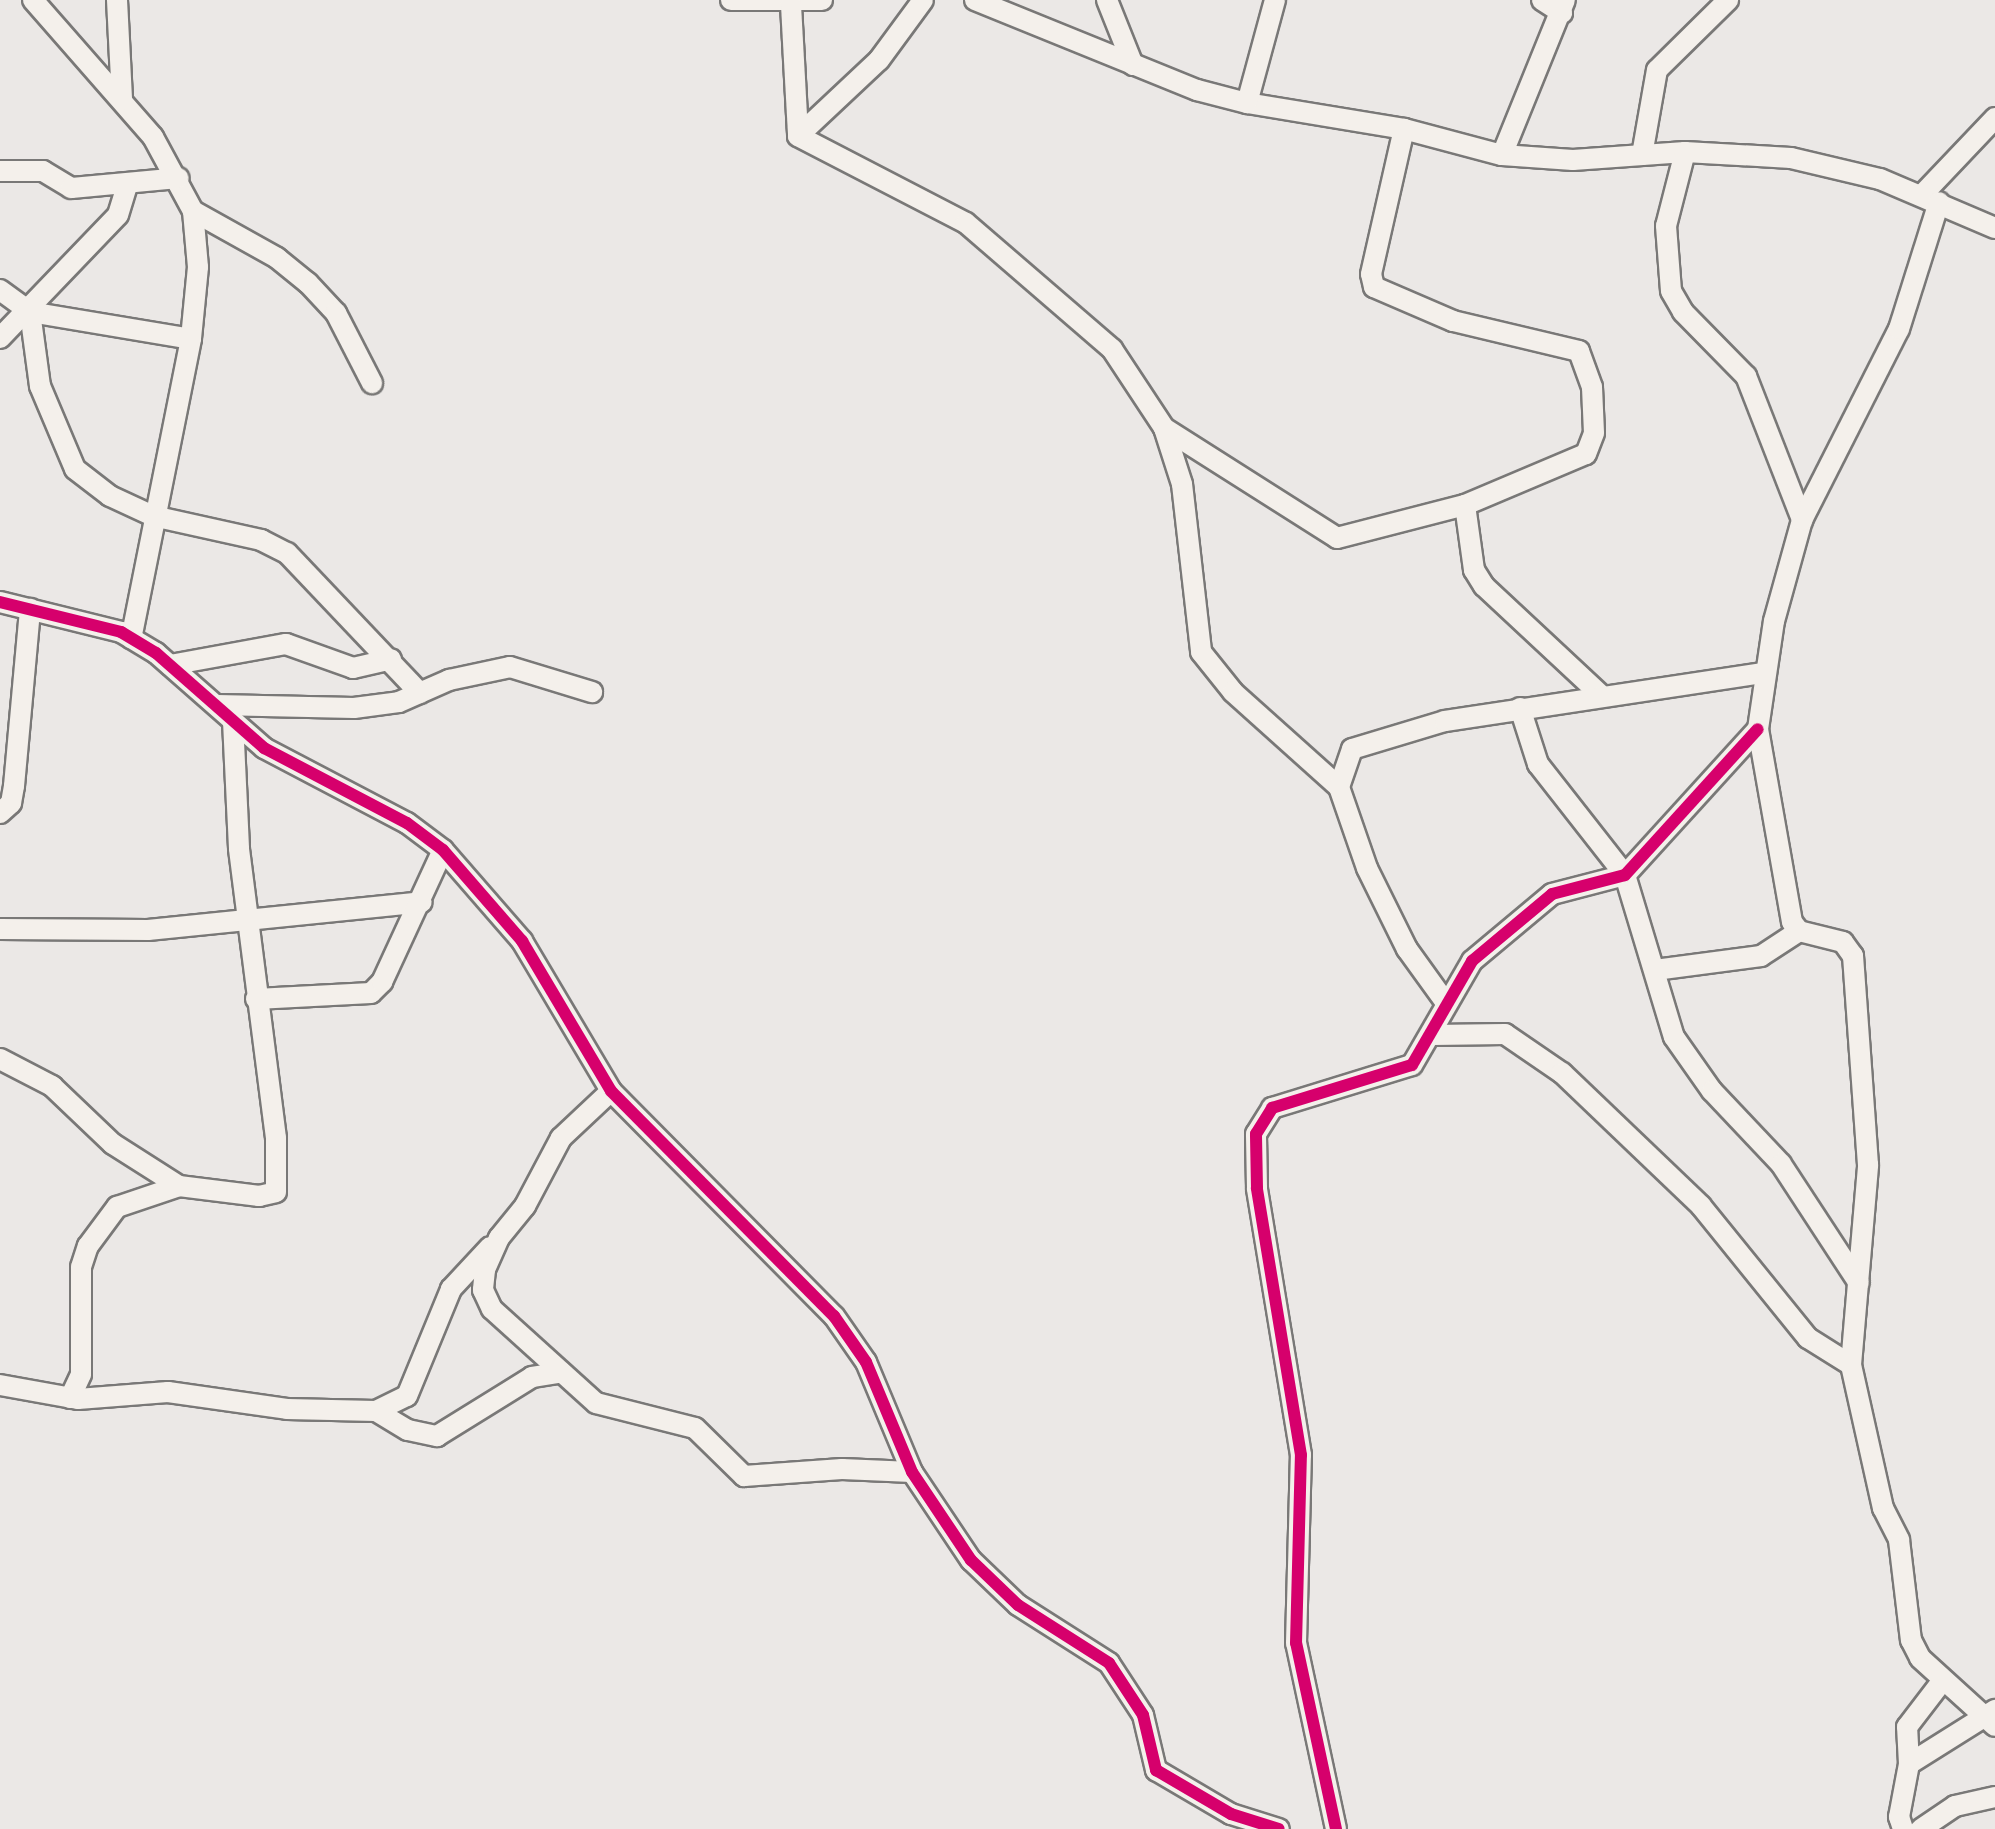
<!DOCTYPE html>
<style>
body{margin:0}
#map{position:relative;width:1995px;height:1829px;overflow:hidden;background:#ebe8e6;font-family:Caveat,sans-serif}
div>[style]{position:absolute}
.roads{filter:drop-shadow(2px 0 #797877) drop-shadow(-2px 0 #797877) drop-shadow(0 2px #797877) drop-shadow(0 -2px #797877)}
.minor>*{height:20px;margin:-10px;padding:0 10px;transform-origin:10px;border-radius:10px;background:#f4f0eb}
.cycleway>*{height:12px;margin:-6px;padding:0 6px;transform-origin:6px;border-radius:6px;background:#d6006c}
span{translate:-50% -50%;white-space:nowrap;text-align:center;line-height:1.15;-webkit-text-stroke:6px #fcf5e5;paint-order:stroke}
</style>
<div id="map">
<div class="roads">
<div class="minor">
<div style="left:33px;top:0;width:182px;rotate:48.8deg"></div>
<div style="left:153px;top:137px;width:84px;rotate:61.6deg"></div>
<div style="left:193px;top:211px;width:56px;rotate:84.9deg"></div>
<div style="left:198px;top:267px;width:72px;rotate:95.6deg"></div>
<div style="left:191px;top:339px;width:305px;rotate:101.3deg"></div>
<div style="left:117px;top:0;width:100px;rotate:87.1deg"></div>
<div style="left:731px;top:0;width:91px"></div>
<div style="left:975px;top:0;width:240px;rotate:22.1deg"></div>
<div style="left:1197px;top:90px;width:52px;rotate:14.6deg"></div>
<div style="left:1247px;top:103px;width:159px;rotate:9.4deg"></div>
<div style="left:1404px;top:129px;width:101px;rotate:14.9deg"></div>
<div style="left:1502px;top:155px;width:71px;rotate:4deg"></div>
<div style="left:1573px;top:160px;width:112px;rotate:-4.1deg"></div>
<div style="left:1685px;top:152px;width:106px;rotate:3.2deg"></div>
<div style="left:1791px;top:158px;width:91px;rotate:13.3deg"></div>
<div style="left:1880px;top:179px;width:125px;rotate:23.1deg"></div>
<div style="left:1107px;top:0;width:70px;rotate:68.2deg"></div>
<div style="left:1542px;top:0;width:24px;rotate:33deg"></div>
<div style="left:791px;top:5px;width:131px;rotate:86.9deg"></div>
<div style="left:798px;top:136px;width:189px;rotate:27.4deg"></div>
<div style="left:966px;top:223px;width:193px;rotate:40.8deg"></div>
<div style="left:1112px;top:349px;width:95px;rotate:56.6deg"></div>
<div style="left:1164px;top:428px;width:59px;rotate:72.2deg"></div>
<div style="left:1182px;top:484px;width:169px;rotate:83.5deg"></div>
<div style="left:1201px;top:652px;width:51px;rotate:51.3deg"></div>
<div style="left:1233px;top:692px;width:142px;rotate:41.9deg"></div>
<div style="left:1247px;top:103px;width:107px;rotate:-74.8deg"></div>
<div style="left:798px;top:136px;width:111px;rotate:-43.2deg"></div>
<div style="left:879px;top:60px;width:74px;rotate:-53.7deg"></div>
<div style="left:1685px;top:152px;width:76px;rotate:104.4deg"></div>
<div style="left:1666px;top:226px;width:65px;rotate:85.6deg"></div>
<div style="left:1671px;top:291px;width:24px;rotate:60deg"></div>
<div style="left:1683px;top:312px;width:90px;rotate:45.5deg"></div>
<div style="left:1746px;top:376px;width:155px;rotate:68.7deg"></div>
<div style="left:1502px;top:155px;width:167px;rotate:-67.9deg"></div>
<div style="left:1642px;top:155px;width:86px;rotate:-80deg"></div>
<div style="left:1657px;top:70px;width:100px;rotate:-44.6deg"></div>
<div style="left:0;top:171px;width:43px"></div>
<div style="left:43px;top:171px;width:33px;rotate:31deg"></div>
<div style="left:71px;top:188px;width:108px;rotate:-5.3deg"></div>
<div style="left:1922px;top:195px;width:106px;rotate:-46.5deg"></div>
<div style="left:193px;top:211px;width:96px;rotate:29.2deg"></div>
<div style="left:277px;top:258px;width:40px;rotate:39deg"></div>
<div style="left:308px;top:283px;width:41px;rotate:47deg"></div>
<div style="left:336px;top:313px;width:79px;rotate:62.8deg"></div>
<div style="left:0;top:290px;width:37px;rotate:36deg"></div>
<div style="left:30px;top:312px;width:163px;rotate:9.5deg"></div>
<div style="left:30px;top:312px;width:75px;rotate:82.3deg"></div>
<div style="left:40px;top:386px;width:90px;rotate:67.1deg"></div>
<div style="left:75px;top:469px;width:44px;rotate:37.6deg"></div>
<div style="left:110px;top:496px;width:47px;rotate:24.9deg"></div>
<div style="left:153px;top:516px;width:111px;rotate:12.5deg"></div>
<div style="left:261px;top:540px;width:29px;rotate:27deg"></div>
<div style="left:287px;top:553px;width:193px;rotate:46.5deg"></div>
<div style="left:0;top:338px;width:170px;rotate:-46.2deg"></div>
<div style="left:118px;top:215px;width:31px;rotate:-73deg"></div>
<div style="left:1164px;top:428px;width:205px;rotate:32.4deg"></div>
<div style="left:1337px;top:538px;width:132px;rotate:-14.5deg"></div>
<div style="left:1465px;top:505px;width:131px;rotate:-22.9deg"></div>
<div style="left:1586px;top:454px;width:22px;rotate:-69deg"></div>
<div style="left:1594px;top:433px;width:46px;rotate:-92.5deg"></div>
<div style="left:1592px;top:387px;width:38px;rotate:-110deg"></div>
<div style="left:1579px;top:351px;width:130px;rotate:-166.6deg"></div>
<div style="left:1453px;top:321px;width:86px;rotate:-156.7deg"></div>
<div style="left:1374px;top:287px;width:13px;rotate:-103deg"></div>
<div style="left:1371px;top:274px;width:149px;rotate:-77.2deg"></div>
<div style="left:1465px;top:505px;width:66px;rotate:82.1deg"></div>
<div style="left:1474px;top:570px;width:19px;rotate:58deg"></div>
<div style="left:1484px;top:586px;width:158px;rotate:43deg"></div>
<div style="left:0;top:602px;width:125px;rotate:13.9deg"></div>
<div style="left:121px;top:632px;width:41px;rotate:31deg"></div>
<div style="left:156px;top:653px;width:144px;rotate:41.3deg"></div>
<div style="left:264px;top:748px;width:161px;rotate:27.7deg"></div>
<div style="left:407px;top:823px;width:45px;rotate:36.9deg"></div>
<div style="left:443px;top:850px;width:121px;rotate:49deg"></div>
<div style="left:522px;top:941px;width:174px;rotate:59.3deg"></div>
<div style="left:611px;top:1091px;width:317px;rotate:45.3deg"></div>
<div style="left:834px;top:1316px;width:56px;rotate:55.2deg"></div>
<div style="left:866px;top:1362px;width:119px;rotate:67.3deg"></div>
<div style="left:912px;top:1472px;width:106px;rotate:56.2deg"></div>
<div style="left:971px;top:1560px;width:65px;rotate:43.8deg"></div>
<div style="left:1018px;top:1605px;width:108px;rotate:32.5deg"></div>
<div style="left:1109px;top:1663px;width:62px;rotate:56.8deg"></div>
<div style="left:1143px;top:1715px;width:57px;rotate:76.7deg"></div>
<div style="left:1156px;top:1770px;width:87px;rotate:30.4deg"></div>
<div style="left:1231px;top:1814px;width:50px;rotate:17.4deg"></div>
<div style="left:170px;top:665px;width:118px;rotate:-10.3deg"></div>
<div style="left:286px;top:644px;width:71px;rotate:19.7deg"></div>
<div style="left:353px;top:668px;width:39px;rotate:-13deg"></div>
<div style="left:217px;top:705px;width:137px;rotate:1.3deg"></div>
<div style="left:354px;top:708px;width:45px;rotate:-7.6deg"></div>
<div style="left:399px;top:702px;width:55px;rotate:-23.7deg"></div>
<div style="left:449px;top:680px;width:62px;rotate:-12deg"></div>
<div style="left:510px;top:667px;width:86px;rotate:17deg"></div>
<div style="left:1520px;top:708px;width:59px;rotate:72.2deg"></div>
<div style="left:1538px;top:764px;width:141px;rotate:51.9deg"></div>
<div style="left:1625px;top:875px;width:169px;rotate:73.2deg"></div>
<div style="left:1674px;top:1037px;width:66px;rotate:54.9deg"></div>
<div style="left:1712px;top:1091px;width:100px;rotate:46.6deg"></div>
<div style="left:1781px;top:1164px;width:142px;rotate:56.8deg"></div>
<div style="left:0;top:813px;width:15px;rotate:-42deg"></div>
<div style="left:11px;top:803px;width:17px;rotate:-80deg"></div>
<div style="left:14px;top:786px;width:178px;rotate:-84.8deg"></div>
<div style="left:0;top:929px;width:148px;rotate:0.4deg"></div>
<div style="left:148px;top:930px;width:275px;rotate:-5.8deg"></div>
<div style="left:1655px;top:970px;width:107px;rotate:-7.5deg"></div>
<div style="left:1761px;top:956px;width:45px;rotate:-33.3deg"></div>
<div style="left:256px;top:999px;width:115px;rotate:-3deg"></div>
<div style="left:371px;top:993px;width:16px;rotate:-45deg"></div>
<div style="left:382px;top:982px;width:145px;rotate:-65.2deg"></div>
<div style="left:1446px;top:1003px;width:67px;rotate:-125.8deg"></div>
<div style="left:1407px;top:949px;width:90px;rotate:-116.3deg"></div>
<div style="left:1367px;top:868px;width:86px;rotate:-109.1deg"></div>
<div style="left:1339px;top:787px;width:40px;rotate:-71.1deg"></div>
<div style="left:1352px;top:749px;width:97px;rotate:-16.8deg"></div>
<div style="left:1445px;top:721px;width:322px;rotate:-8.6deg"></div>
<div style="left:1433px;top:1035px;width:72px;rotate:-0.8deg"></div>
<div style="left:1505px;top:1034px;width:69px;rotate:34.4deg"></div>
<div style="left:1562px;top:1073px;width:192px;rotate:43.7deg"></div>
<div style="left:1701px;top:1206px;width:170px;rotate:51deg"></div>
<div style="left:1808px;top:1338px;width:51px;rotate:32.1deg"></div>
<div style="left:1851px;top:1365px;width:147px;rotate:77.4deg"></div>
<div style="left:1883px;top:1508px;width:36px;rotate:63deg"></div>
<div style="left:1899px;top:1540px;width:101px;rotate:83.2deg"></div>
<div style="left:1911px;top:1640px;width:20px;rotate:63deg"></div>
<div style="left:1920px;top:1658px;width:101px;rotate:42.2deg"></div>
<div style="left:0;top:1059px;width:59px;rotate:27.4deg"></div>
<div style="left:52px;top:1086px;width:84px;rotate:43.6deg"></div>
<div style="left:113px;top:1144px;width:78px;rotate:32.5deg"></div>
<div style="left:179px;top:1186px;width:81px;rotate:7.1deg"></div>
<div style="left:259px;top:1196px;width:17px;rotate:-13deg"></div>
<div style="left:276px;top:1192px;width:54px;rotate:-90deg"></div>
<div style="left:276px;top:1138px;width:292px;rotate:-97.3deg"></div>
<div style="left:239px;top:848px;width:128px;rotate:-92.7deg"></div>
<div style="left:611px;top:1091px;width:69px;rotate:136.8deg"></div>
<div style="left:561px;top:1138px;width:77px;rotate:117.9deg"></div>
<div style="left:525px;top:1206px;width:41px;rotate:129.1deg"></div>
<div style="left:499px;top:1238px;width:35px;rotate:114deg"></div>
<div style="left:485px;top:1270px;width:20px;rotate:96deg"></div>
<div style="left:483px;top:1290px;width:21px;rotate:65deg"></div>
<div style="left:492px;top:1309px;width:140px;rotate:42.1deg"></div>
<div style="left:596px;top:1403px;width:102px;rotate:14.2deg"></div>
<div style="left:695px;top:1428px;width:69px;rotate:44.4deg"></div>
<div style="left:744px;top:1476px;width:98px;rotate:-4.1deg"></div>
<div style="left:842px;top:1469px;width:70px;rotate:2.5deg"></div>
<div style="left:1851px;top:1365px;width:201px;rotate:-85.1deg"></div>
<div style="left:1868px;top:1165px;width:210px;rotate:-94.1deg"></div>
<div style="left:1853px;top:956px;width:17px;rotate:-126deg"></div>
<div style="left:1843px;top:942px;width:45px;rotate:-166deg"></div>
<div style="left:1799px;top:931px;width:11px;rotate:-128deg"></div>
<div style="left:1792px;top:922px;width:196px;rotate:-100deg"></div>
<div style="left:1758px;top:729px;width:109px;rotate:-81.6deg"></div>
<div style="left:1774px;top:621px;width:105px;rotate:-74.5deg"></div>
<div style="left:1802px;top:520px;width:214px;rotate:-63.1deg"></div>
<div style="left:1899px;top:329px;width:133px;rotate:-72.5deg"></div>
<div style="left:0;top:1385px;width:79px;rotate:10.2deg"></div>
<div style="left:78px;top:1399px;width:90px;rotate:-4.4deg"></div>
<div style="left:168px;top:1392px;width:120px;rotate:8.1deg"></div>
<div style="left:287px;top:1409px;width:89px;rotate:1.3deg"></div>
<div style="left:376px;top:1411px;width:37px;rotate:31deg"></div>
<div style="left:408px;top:1430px;width:30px;rotate:12deg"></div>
<div style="left:437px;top:1436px;width:112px;rotate:-31.8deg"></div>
<div style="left:532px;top:1377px;width:30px;rotate:-9deg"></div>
<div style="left:70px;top:1398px;width:26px;rotate:-65deg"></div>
<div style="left:81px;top:1374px;width:107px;rotate:-90deg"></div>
<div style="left:81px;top:1267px;width:22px;rotate:-72deg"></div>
<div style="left:88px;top:1246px;width:49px;rotate:-53.4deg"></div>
<div style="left:117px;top:1207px;width:65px;rotate:-18.7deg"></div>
<div style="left:376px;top:1411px;width:34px;rotate:-26deg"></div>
<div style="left:407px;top:1396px;width:116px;rotate:-67.6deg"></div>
<div style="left:451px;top:1289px;width:57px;rotate:-47.1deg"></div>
<div style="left:1909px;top:1764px;width:102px;rotate:-32.1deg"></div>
<div style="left:1336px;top:1829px;width:190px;rotate:-102.1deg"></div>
<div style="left:1296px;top:1643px;width:188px;rotate:-88.5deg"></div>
<div style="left:1301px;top:1455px;width:271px;rotate:-99.4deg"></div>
<div style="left:1257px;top:1188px;width:54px;rotate:-91.1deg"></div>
<div style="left:1256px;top:1134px;width:31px;rotate:-58deg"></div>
<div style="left:1272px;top:1108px;width:146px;rotate:-17.1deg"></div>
<div style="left:1412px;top:1065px;width:120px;rotate:-60deg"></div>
<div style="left:1472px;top:961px;width:104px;rotate:-39.9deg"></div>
<div style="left:1552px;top:894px;width:75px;rotate:-14.6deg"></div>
<div style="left:1625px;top:875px;width:197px;rotate:-47.7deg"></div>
<div style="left:1903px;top:1829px;width:13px;rotate:-108deg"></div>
<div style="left:1899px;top:1817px;width:54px;rotate:-79.3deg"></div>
<div style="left:1909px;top:1764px;width:37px;rotate:-93deg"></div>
<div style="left:1907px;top:1727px;width:59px;rotate:-52.5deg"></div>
<div style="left:1921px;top:1829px;width:41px;rotate:-34.1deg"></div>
<div style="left:1955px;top:1806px;width:41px;rotate:-12.7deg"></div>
</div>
</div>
<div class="cycleway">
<div style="left:0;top:602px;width:125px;rotate:13.9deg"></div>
<div style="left:121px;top:632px;width:41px;rotate:31deg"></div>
<div style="left:156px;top:653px;width:144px;rotate:41.3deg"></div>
<div style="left:264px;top:748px;width:161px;rotate:27.7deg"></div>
<div style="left:407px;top:823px;width:45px;rotate:36.9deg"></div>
<div style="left:443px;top:850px;width:121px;rotate:49deg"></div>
<div style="left:522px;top:941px;width:174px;rotate:59.3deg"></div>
<div style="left:611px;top:1091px;width:317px;rotate:45.3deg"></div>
<div style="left:834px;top:1316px;width:56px;rotate:55.2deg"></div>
<div style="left:866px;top:1362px;width:119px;rotate:67.3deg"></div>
<div style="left:912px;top:1472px;width:106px;rotate:56.2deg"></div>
<div style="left:971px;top:1560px;width:65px;rotate:43.8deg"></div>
<div style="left:1018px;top:1605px;width:108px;rotate:32.5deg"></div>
<div style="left:1109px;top:1663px;width:62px;rotate:56.8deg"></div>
<div style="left:1143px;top:1715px;width:57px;rotate:76.7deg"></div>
<div style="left:1156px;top:1770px;width:87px;rotate:30.4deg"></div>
<div style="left:1231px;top:1814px;width:50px;rotate:17.4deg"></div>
<div style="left:1336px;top:1829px;width:190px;rotate:-102.1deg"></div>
<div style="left:1296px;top:1643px;width:188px;rotate:-88.5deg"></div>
<div style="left:1301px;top:1455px;width:271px;rotate:-99.4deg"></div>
<div style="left:1257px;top:1188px;width:54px;rotate:-91.1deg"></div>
<div style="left:1256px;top:1134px;width:31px;rotate:-58deg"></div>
<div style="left:1272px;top:1108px;width:146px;rotate:-17.1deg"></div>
<div style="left:1412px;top:1065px;width:120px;rotate:-60deg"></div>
<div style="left:1472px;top:961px;width:104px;rotate:-39.9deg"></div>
<div style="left:1552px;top:894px;width:75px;rotate:-14.6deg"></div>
<div style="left:1625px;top:875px;width:197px;rotate:-47.7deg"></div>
</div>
</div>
